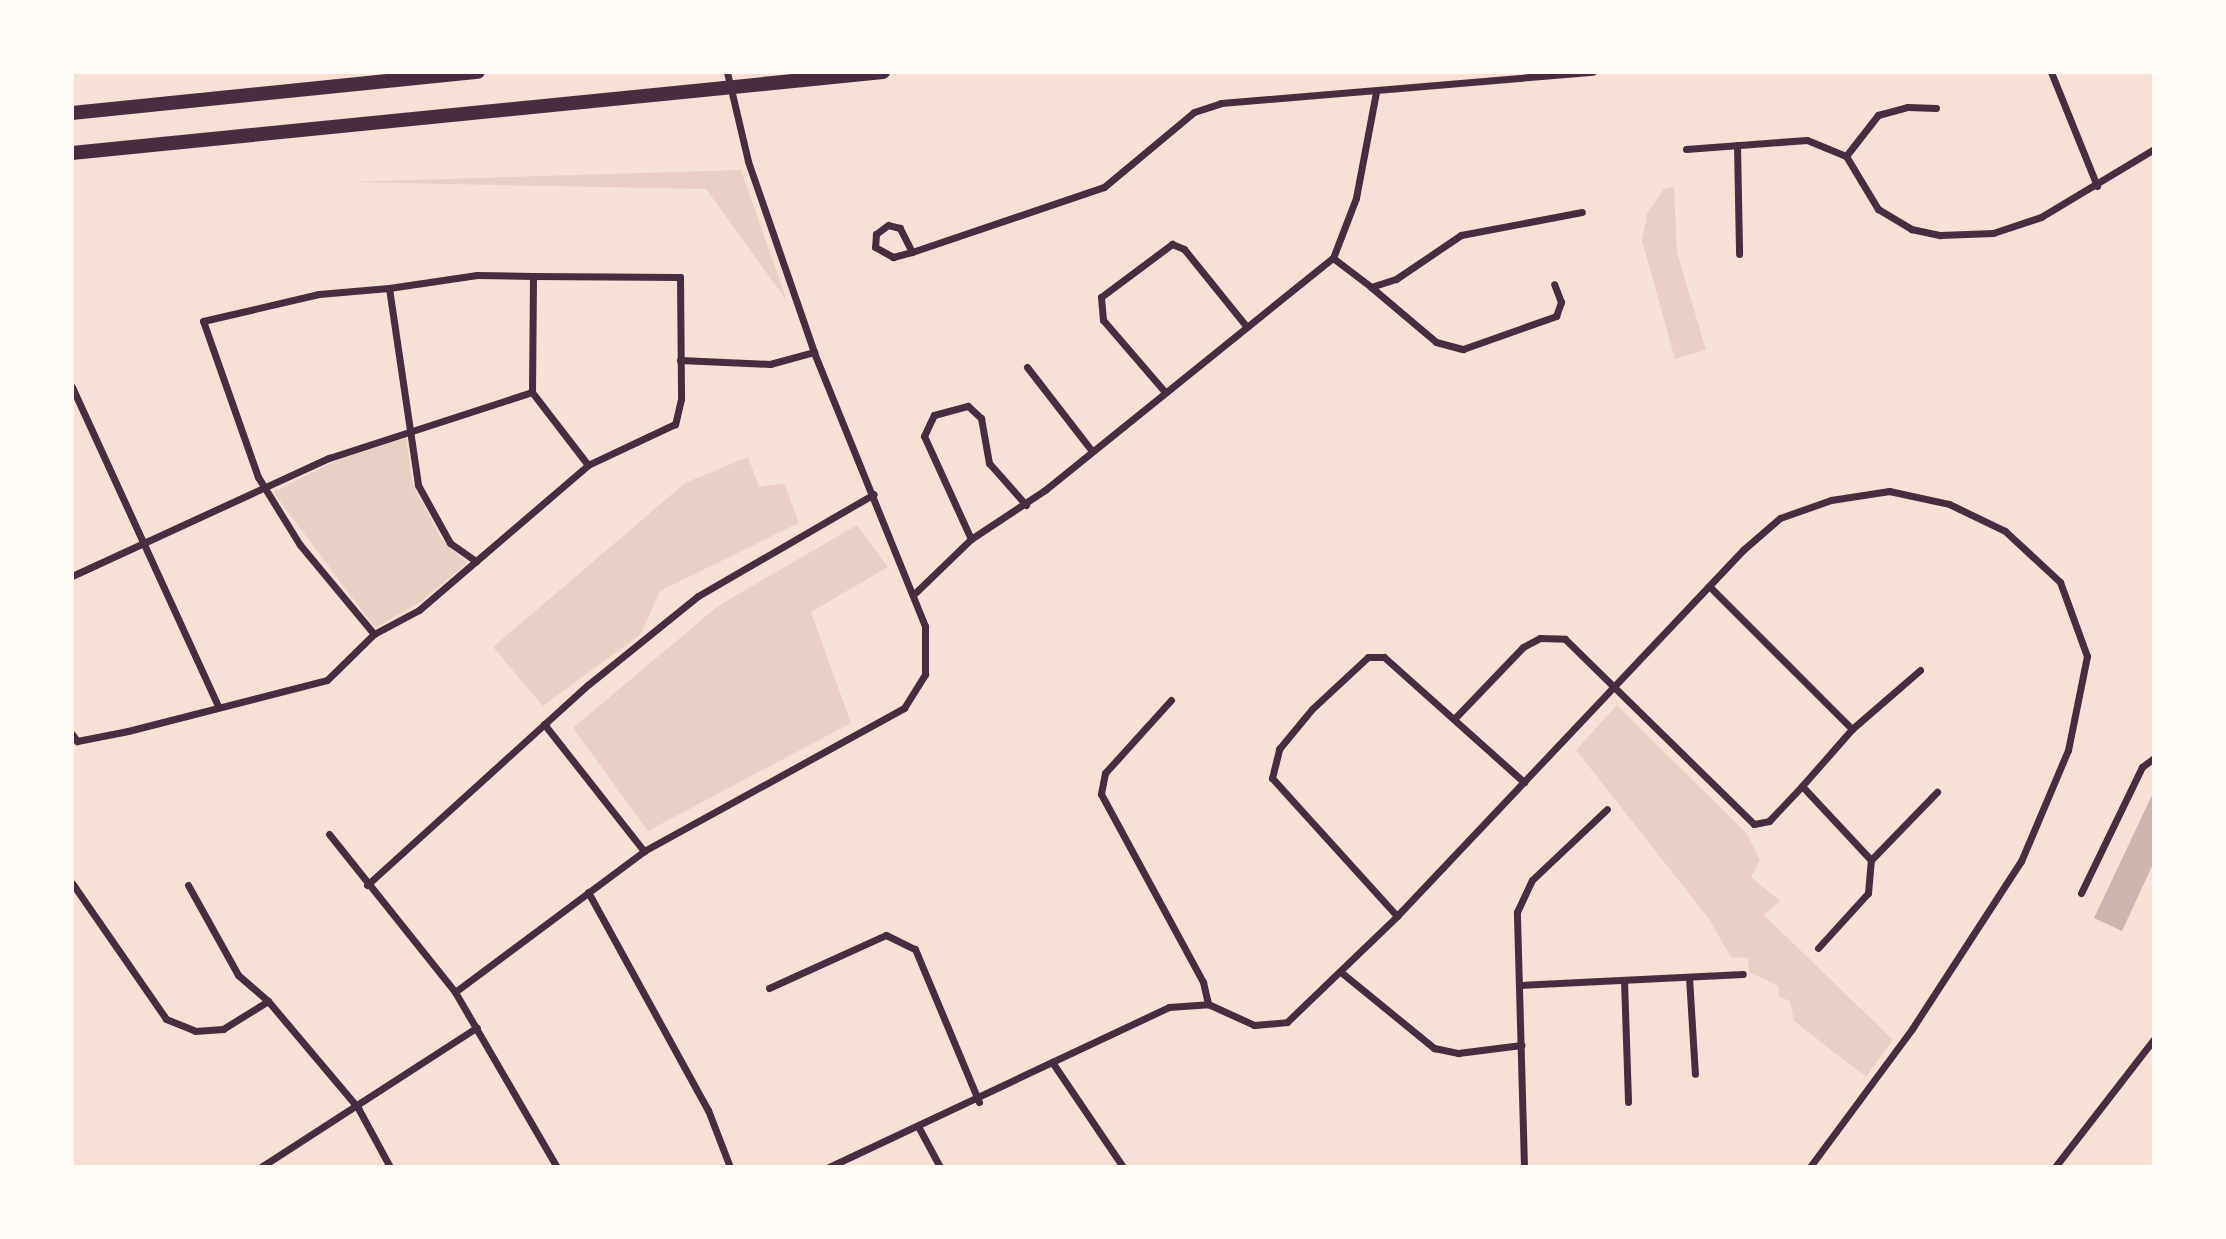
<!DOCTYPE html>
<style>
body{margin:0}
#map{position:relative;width:2226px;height:1239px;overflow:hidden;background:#f7e1d7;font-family:Manrope,sans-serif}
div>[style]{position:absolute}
.green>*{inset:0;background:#ebcfc5}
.building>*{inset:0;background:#ccb4b1}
.minor>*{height:7px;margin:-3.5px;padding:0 3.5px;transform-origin:3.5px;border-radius:3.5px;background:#4a2c40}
.motorway>*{height:14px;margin:-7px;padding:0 7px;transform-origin:7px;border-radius:7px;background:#4a2c40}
span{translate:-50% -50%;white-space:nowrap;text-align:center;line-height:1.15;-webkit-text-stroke:6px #fffaf5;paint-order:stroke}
.frame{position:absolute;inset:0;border:74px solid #fffaf5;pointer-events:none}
</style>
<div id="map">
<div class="green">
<div style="clip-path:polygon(741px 170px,787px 301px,706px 189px,348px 182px)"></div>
<div style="clip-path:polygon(1674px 187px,1677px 252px,1706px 350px,1675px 359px,1642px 241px,1647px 214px,1664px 189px)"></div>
<div style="clip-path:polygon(406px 438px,413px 485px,442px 540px,467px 563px,422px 601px,375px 628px,273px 492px,338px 460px)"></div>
<div style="clip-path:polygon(748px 457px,759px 487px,784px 483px,799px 523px,660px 591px,641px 634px,543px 706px,493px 647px,685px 483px)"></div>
<div style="clip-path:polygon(857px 525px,888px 567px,811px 612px,851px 723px,648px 831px,573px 728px,718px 606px)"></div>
<div style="clip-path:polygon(1617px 705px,1747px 834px,1760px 860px,1751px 877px,1780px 901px,1764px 915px,1893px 1040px,1866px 1077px,1794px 1021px,1790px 1001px,1779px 997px,1778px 986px,1749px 972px,1748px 958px,1731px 957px,1709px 919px,1576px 750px)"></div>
</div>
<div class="building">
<div style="clip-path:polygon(2154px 791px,2154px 862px,2122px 931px,2094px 918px)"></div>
</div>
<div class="minor">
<div style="left:2051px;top:72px;width:123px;rotate:68deg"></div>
<div style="left:1376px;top:92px;width:108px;rotate:100.7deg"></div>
<div style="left:1356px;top:198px;width:64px;rotate:111deg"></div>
<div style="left:1333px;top:258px;width:48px;rotate:37.3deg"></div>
<div style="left:1371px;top:287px;width:26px;rotate:-18deg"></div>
<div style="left:1396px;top:279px;width:78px;rotate:-34.1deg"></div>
<div style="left:1461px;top:235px;width:123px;rotate:-10.8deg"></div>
<div style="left:1737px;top:145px;width:109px;rotate:88.9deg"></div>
<div style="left:1686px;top:149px;width:121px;rotate:-4.3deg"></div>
<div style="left:1807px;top:140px;width:42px;rotate:22.3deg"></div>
<div style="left:1846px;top:156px;width:62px;rotate:58.9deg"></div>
<div style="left:1878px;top:209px;width:39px;rotate:31deg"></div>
<div style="left:1911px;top:229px;width:30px;rotate:12deg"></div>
<div style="left:1940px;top:235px;width:53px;rotate:-2.2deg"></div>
<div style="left:1993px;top:233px;width:51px;rotate:-18.4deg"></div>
<div style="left:2041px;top:217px;width:132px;rotate:-31deg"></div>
<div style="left:1846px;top:156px;width:52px;rotate:-52deg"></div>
<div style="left:1878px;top:115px;width:31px;rotate:-15deg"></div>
<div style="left:1908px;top:107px;width:28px;rotate:2deg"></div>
<div style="left:912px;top:252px;width:27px;rotate:-117deg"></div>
<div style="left:900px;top:228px;width:12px;rotate:-166deg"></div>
<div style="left:888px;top:225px;width:15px;rotate:143deg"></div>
<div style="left:876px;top:234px;width:13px;rotate:94deg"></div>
<div style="left:875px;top:247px;width:21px;rotate:29deg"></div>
<div style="left:893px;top:257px;width:20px;rotate:-15deg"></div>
<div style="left:912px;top:252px;width:203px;rotate:-18.7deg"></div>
<div style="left:1104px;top:187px;width:117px;rotate:-39.8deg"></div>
<div style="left:1194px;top:112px;width:28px;rotate:-18deg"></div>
<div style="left:1221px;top:103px;width:373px;rotate:-4.8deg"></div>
<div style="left:533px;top:276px;width:147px;rotate:0.4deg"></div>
<div style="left:680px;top:277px;width:122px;rotate:89.5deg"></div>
<div style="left:681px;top:399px;width:26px;rotate:103deg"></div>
<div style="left:675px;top:424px;width:96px;rotate:154.8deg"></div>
<div style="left:588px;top:465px;width:92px;rotate:-127.5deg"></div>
<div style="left:532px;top:392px;width:116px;rotate:-89.5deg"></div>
<div style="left:1371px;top:287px;width:85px;rotate:40.2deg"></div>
<div style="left:1436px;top:342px;width:28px;rotate:15deg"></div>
<div style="left:1463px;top:349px;width:99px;rotate:-19.5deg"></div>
<div style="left:1556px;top:316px;width:15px;rotate:-70deg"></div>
<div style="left:1561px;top:302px;width:19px;rotate:-111deg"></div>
<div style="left:389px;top:288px;width:89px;rotate:-8.4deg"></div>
<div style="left:477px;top:275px;width:56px;rotate:1deg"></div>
<div style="left:680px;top:360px;width:90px;rotate:2.5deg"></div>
<div style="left:770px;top:364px;width:46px;rotate:-15.3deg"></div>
<div style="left:1027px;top:367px;width:106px;rotate:52.3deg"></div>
<div style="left:72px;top:387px;width:351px;rotate:65.4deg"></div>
<div style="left:1165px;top:392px;width:95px;rotate:-130.7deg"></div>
<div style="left:1103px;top:320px;width:23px;rotate:-95deg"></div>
<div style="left:1101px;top:297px;width:89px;rotate:-36.7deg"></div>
<div style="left:1172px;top:244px;width:13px;rotate:23deg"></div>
<div style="left:1184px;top:249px;width:100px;rotate:51.1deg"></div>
<div style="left:971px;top:539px;width:113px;rotate:-114.5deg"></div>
<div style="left:924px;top:436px;width:23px;rotate:-65deg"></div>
<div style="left:934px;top:415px;width:35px;rotate:-15deg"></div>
<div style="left:968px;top:406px;width:18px;rotate:43deg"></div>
<div style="left:981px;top:418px;width:46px;rotate:79.9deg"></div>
<div style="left:989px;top:463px;width:56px;rotate:48.6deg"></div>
<div style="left:72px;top:576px;width:283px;rotate:-24.7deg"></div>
<div style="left:329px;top:458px;width:213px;rotate:-18deg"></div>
<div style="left:1710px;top:587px;width:201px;rotate:45deg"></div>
<div style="left:913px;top:595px;width:81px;rotate:-44deg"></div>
<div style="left:971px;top:539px;width:89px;rotate:-33.5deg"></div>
<div style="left:1045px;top:490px;width:370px;rotate:-38.9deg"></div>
<div style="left:374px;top:634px;width:116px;rotate:-129.7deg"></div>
<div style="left:300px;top:545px;width:80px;rotate:-121.7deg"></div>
<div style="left:258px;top:477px;width:165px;rotate:-109.4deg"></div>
<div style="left:203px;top:321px;width:119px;rotate:-13.1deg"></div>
<div style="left:319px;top:294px;width:70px;rotate:-4.9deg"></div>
<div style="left:389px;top:288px;width:199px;rotate:81.6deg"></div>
<div style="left:418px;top:485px;width:66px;rotate:61.1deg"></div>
<div style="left:450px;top:543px;width:32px;rotate:35deg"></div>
<div style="left:1171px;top:700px;width:98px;rotate:132.1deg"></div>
<div style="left:1105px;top:773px;width:21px;rotate:101deg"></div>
<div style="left:1101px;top:794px;width:214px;rotate:61.5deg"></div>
<div style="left:1203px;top:982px;width:23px;rotate:77deg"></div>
<div style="left:1455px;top:718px;width:98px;rotate:-46.2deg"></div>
<div style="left:1523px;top:647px;width:19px;rotate:-28deg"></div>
<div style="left:1540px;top:638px;width:25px;rotate:2deg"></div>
<div style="left:1565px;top:639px;width:264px;rotate:44.4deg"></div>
<div style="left:1754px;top:824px;width:15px;rotate:-11deg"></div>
<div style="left:1769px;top:821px;width:48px;rotate:-46.7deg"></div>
<div style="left:544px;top:724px;width:162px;rotate:51.8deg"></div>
<div style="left:72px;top:734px;width:9px;rotate:54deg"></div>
<div style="left:77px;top:741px;width:52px;rotate:-11.1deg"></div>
<div style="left:128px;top:731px;width:205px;rotate:-14.4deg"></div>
<div style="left:327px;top:680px;width:66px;rotate:-44.4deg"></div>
<div style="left:374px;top:634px;width:51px;rotate:-28.1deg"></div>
<div style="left:419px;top:610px;width:223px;rotate:-40.6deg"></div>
<div style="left:329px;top:834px;width:202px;rotate:51.4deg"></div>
<div style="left:455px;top:992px;width:203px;rotate:59.8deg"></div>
<div style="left:1871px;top:860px;width:101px;rotate:-133deg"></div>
<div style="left:1802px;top:786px;width:76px;rotate:-48.7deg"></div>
<div style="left:1852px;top:729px;width:90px;rotate:-40.9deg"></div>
<div style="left:72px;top:883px;width:165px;rotate:55.3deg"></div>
<div style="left:166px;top:1019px;width:31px;rotate:22deg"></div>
<div style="left:195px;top:1031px;width:28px;rotate:-4deg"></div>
<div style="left:223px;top:1029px;width:53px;rotate:-31.9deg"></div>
<div style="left:188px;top:885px;width:103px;rotate:60.9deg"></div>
<div style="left:238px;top:975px;width:40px;rotate:41deg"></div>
<div style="left:268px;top:1001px;width:140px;rotate:49.9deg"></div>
<div style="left:358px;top:1108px;width:67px;rotate:61.5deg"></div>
<div style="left:367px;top:885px;width:299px;rotate:-42.2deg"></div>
<div style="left:589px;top:684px;width:140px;rotate:-38.9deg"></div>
<div style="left:698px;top:596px;width:203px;rotate:-30.1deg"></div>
<div style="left:588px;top:892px;width:249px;rotate:61.2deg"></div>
<div style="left:708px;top:1110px;width:61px;rotate:68.9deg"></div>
<div style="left:2081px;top:893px;width:140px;rotate:-64.2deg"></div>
<div style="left:2142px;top:767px;width:15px;rotate:-37deg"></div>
<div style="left:1397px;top:916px;width:186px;rotate:-132.2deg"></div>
<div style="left:1272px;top:778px;width:30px;rotate:-76deg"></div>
<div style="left:1279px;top:749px;width:52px;rotate:-50.5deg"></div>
<div style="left:1312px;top:709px;width:76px;rotate:-42.9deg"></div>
<div style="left:1368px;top:657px;width:16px"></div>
<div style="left:1384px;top:657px;width:188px;rotate:41.8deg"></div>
<div style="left:1818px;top:948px;width:74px;rotate:-47.7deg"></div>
<div style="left:1868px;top:893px;width:33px;rotate:-85deg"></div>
<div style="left:1871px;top:860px;width:95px;rotate:-45.9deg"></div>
<div style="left:1342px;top:973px;width:119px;rotate:39.2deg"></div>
<div style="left:1434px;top:1048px;width:25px;rotate:12deg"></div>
<div style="left:1458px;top:1053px;width:64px;rotate:-7.2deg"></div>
<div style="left:1689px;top:977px;width:97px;rotate:86.5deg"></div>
<div style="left:1624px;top:980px;width:122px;rotate:88.1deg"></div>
<div style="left:1519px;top:985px;width:224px;rotate:-2.8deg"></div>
<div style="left:769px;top:988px;width:128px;rotate:-24.4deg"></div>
<div style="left:886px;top:935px;width:32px;rotate:26deg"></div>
<div style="left:915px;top:949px;width:166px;rotate:67.3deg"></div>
<div style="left:455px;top:992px;width:236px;rotate:-36.7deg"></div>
<div style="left:644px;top:851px;width:297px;rotate:-28.8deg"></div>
<div style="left:904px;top:708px;width:40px;rotate:-58deg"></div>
<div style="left:925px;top:674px;width:48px;rotate:-90deg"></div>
<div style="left:925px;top:626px;width:296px;rotate:-112.1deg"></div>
<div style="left:814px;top:352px;width:202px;rotate:-109.1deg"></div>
<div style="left:748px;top:161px;width:91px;rotate:-103.3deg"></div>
<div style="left:1052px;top:1062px;width:127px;rotate:55.9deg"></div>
<div style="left:919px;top:1128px;width:44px;rotate:61.7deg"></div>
<div style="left:261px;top:1167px;width:257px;rotate:-32.9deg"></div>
<div style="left:829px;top:1167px;width:376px;rotate:-25.2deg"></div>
<div style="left:1169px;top:1007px;width:39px;rotate:-4deg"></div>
<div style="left:1208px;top:1004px;width:51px;rotate:24.5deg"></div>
<div style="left:1254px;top:1025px;width:33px;rotate:-5deg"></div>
<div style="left:1287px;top:1022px;width:153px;rotate:-43.9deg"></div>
<div style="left:1397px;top:916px;width:504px;rotate:-46.61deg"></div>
<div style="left:1743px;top:550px;width:49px;rotate:-40.9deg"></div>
<div style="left:1780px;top:518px;width:54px;rotate:-19.4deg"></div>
<div style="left:1831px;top:500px;width:59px;rotate:-8.8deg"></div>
<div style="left:1889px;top:491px;width:61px;rotate:12.2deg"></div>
<div style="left:1949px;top:504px;width:62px;rotate:25.7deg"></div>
<div style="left:2005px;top:531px;width:75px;rotate:42.8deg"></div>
<div style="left:2060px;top:582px;width:79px;rotate:70deg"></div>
<div style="left:2087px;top:656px;width:96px;rotate:101.4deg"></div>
<div style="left:2068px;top:750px;width:121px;rotate:112.9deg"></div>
<div style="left:2021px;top:861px;width:200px;rotate:123deg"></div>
<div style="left:1912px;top:1029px;width:172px;rotate:126.5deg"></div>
<div style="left:1524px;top:1167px;width:255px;rotate:-91.6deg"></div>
<div style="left:1517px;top:912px;width:35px;rotate:-65deg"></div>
<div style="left:1532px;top:880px;width:103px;rotate:-43.4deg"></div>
<div style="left:2055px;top:1167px;width:162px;rotate:-52.3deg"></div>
</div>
<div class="motorway">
<div style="left:72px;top:113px;width:408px;rotate:-5.8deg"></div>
<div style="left:72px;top:153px;width:815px;rotate:-5.7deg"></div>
</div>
<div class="frame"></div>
</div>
